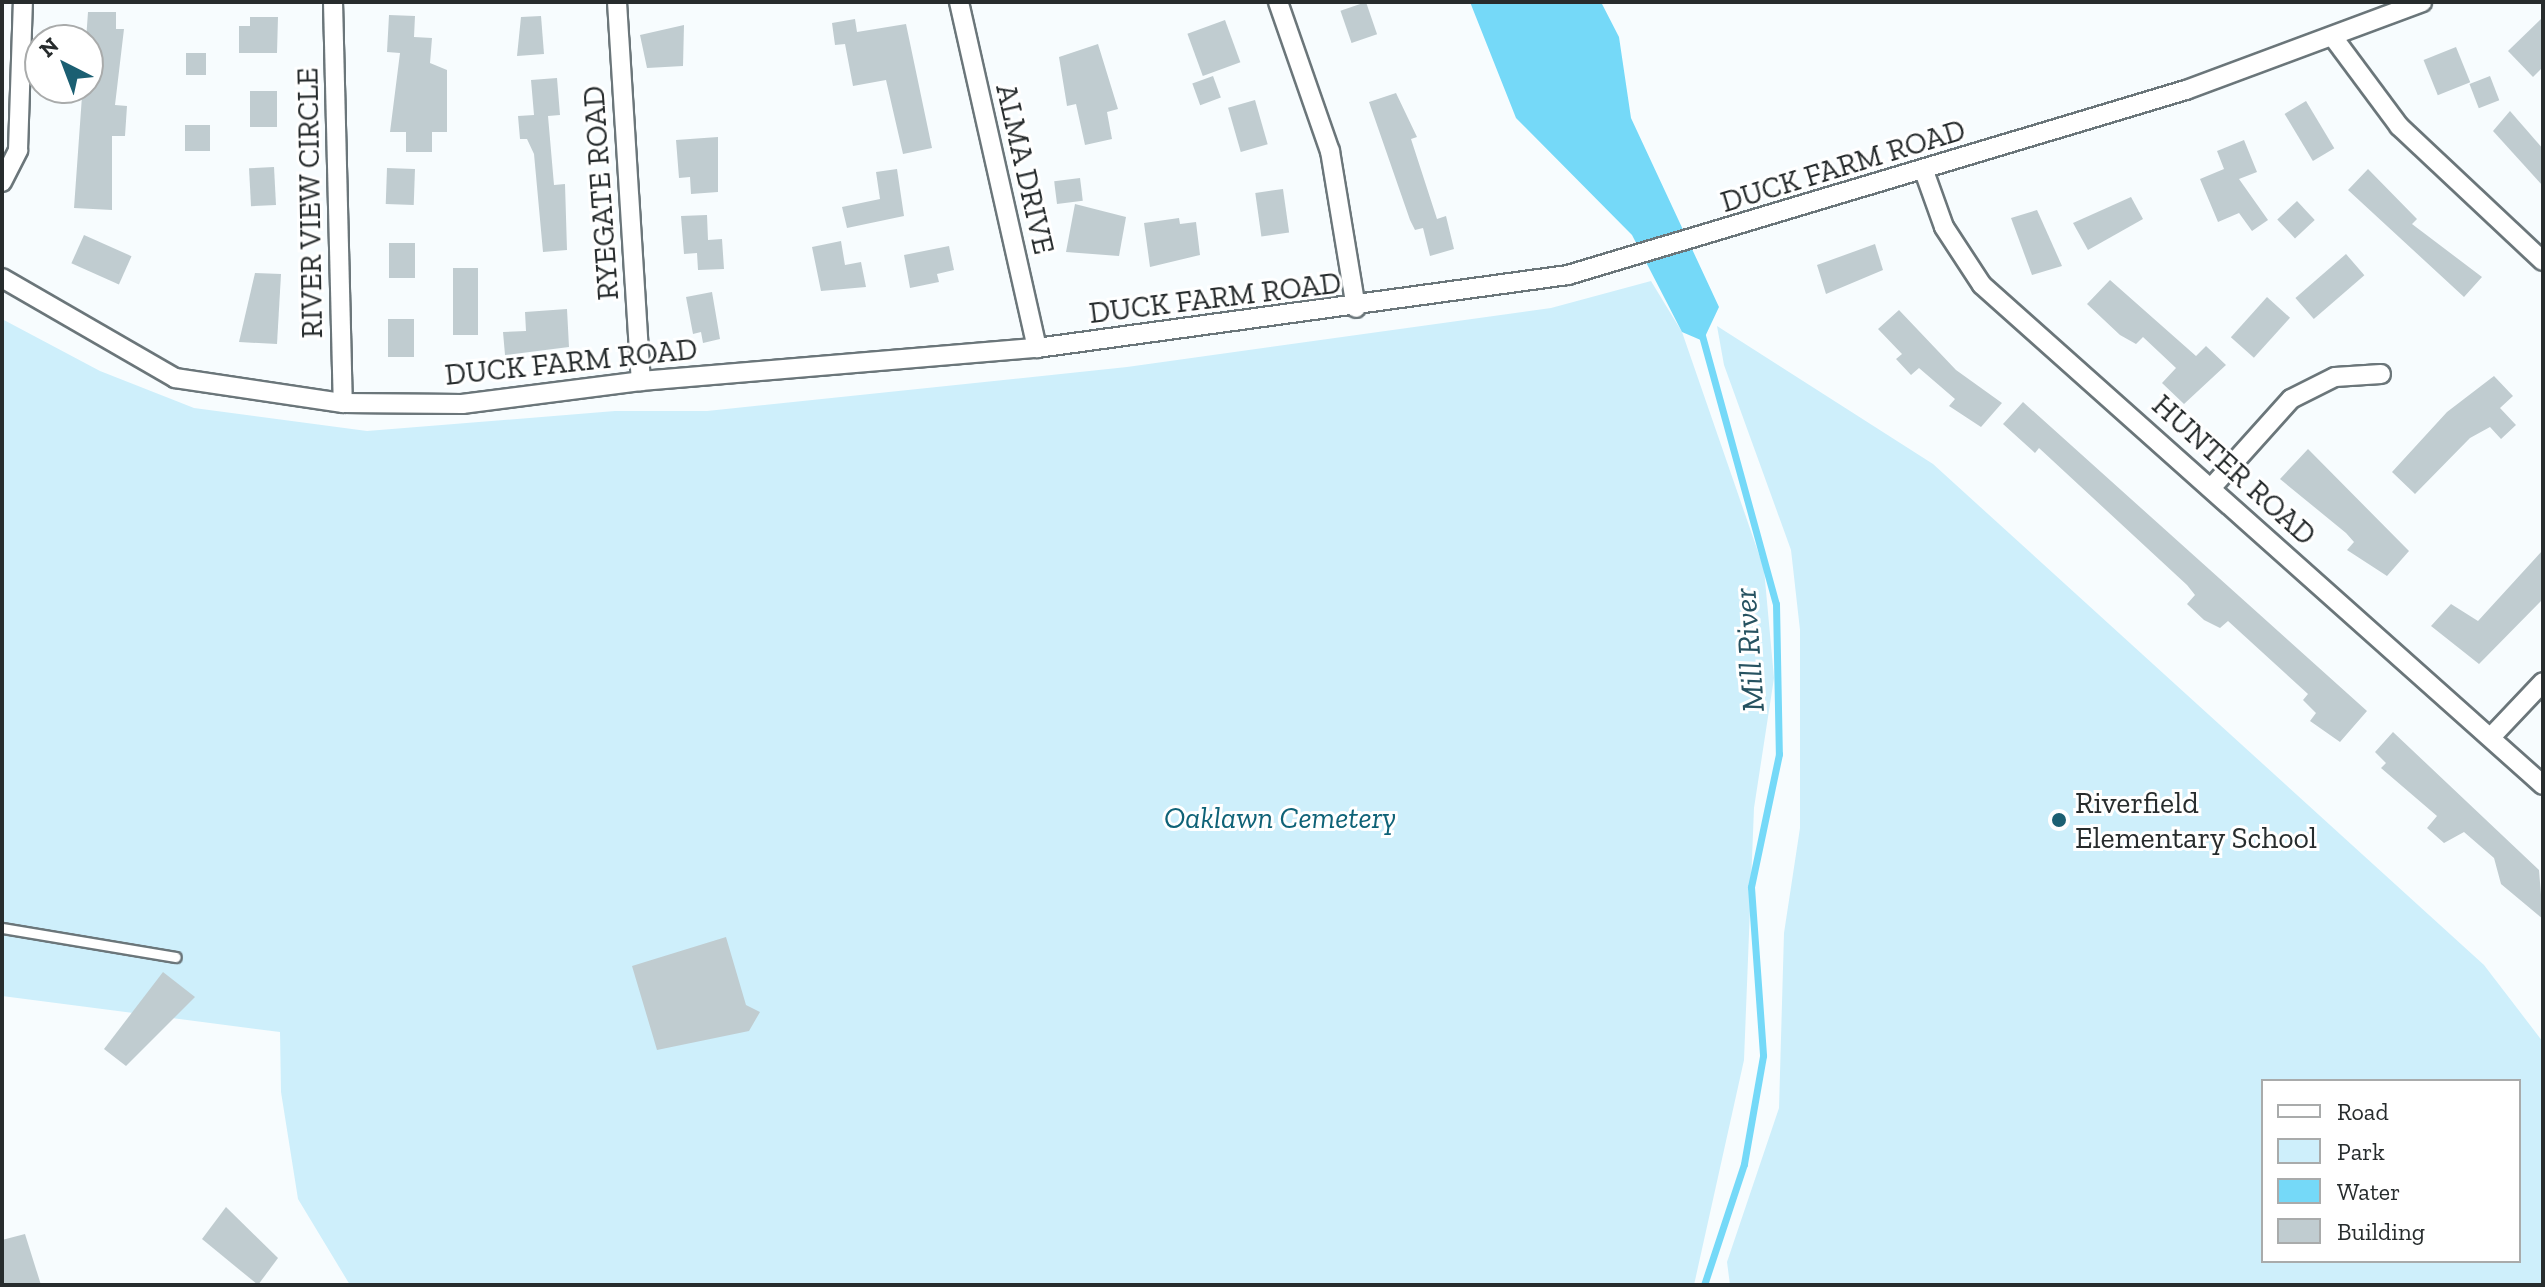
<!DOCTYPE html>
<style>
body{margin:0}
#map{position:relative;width:2545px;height:1287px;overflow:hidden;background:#f7fcfe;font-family:"Zilla Slab",serif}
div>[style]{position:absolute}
.green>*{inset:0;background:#ceeffb}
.water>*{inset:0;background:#75d9f8}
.stream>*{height:7px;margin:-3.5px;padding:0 3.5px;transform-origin:3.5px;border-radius:3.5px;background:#75d9f8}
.building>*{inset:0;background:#c0ccd0;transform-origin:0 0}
.roads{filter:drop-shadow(2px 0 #6b767a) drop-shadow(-2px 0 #6b767a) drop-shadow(0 2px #6b767a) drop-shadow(0 -2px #6b767a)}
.lane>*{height:9px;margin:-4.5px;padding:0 4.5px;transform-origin:4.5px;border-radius:4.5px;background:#fff}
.street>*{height:18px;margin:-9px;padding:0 9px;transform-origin:9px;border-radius:9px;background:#fff}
.dots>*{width:22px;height:22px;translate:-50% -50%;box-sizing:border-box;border:4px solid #fff;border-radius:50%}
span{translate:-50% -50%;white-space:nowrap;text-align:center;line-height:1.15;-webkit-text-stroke:6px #fff;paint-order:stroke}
.street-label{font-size:30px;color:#272c2d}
.poi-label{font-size:30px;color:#272c2d}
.left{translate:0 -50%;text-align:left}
.park-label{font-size:30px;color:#0e6277;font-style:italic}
.water-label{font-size:32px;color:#265260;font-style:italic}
.frame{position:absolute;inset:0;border:4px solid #272c2d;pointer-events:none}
.legend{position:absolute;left:2261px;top:1079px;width:260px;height:184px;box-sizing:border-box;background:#fff;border:2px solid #a9abab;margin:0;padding:10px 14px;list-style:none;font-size:24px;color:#272c2d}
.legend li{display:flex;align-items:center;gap:16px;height:40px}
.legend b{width:40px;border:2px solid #a9abab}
.north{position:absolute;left:24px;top:24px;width:80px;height:80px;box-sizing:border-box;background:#fff;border:2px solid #a9abab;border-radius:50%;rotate:318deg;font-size:22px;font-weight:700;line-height:32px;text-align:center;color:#272c2d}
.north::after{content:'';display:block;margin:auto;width:28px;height:36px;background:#1b5f72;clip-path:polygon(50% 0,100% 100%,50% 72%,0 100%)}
</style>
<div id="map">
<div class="green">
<div style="clip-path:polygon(1651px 281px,1682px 332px,1764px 569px,1774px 678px,1754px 808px,1744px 1060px,1694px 1285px,350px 1285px,298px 1199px,281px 1092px,280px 1032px,2px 996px,2px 319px,100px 371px,194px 408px,367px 431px,615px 411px,707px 411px,1127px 367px,1551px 308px)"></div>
<div style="clip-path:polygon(evenodd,1717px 326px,1933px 464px,2484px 965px,2543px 1042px,2543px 1285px,1730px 1285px,1727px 1262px,1779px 1108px,1784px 933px,1800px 828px,1800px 630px,1791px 550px,1724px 365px,1717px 326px,2263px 1081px,2519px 1081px,2519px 1261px,2263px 1261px,2263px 1081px)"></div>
</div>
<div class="water">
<div style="clip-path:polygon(1470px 2px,1601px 2px,1619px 37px,1631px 118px,1719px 307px,1703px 341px,1682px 332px,1632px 235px,1516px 118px)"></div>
</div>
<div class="stream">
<div style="left:1701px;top:332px;width:282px;rotate:74.6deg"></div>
<div style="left:1776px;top:604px;width:150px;rotate:88.9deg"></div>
<div style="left:1779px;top:754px;width:136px;rotate:101.9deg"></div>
<div style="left:1751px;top:887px;width:169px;rotate:85.9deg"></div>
<div style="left:1763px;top:1056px;width:110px;rotate:100deg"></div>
<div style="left:1744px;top:1164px;width:127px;rotate:108.3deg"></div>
</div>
<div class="building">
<div style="left:1366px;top:2px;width:34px;height:27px;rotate:71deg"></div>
<div style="clip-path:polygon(88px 12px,116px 12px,116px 29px,124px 29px,115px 105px,127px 106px,125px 136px,112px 136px,112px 210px,74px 208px)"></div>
<div style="clip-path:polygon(389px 15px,415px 16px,414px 37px,432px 38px,430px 63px,447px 70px,447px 132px,432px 132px,432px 152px,406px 152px,406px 132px,390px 132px,400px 53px,387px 52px)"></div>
<div style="clip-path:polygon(541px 16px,544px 54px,517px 56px,521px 17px)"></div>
<div style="clip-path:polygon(250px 17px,278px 17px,277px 53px,239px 53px,239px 26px,250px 26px)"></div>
<div style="clip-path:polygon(2543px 17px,2543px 67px,2533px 77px,2508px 51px)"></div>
<div style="clip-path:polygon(855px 19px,857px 32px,906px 24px,932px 148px,903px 154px,886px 80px,853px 86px,845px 44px,835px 45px,832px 23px)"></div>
<div style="left:1225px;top:20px;width:45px;height:40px;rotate:70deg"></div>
<div style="clip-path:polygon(684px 25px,683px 66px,647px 68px,640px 35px)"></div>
<div style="clip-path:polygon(1098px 44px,1118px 109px,1107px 112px,1112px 139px,1085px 145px,1076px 104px,1067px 106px,1059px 57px)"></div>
<div style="left:2456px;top:47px;width:38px;height:35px;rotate:68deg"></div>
<div style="left:186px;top:53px;width:20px;height:22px"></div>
<div style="left:1213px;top:76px;width:23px;height:22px;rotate:70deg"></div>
<div style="left:2490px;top:76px;width:26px;height:22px;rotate:69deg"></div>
<div style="clip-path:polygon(557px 78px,560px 115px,548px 116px,554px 185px,565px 184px,567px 250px,543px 252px,534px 154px,527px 139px,520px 139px,518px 116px,534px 115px,531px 80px)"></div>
<div style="left:250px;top:91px;width:27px;height:36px"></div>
<div style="clip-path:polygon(1396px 93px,1417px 137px,1411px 139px,1437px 219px,1446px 216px,1454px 249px,1430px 256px,1423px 228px,1415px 230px,1410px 220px,1369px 102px)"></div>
<div style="left:1255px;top:100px;width:46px;height:28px;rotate:74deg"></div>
<div style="left:2306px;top:101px;width:55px;height:25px;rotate:59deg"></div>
<div style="clip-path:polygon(2510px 111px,2543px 149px,2543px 186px,2493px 131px)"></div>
<div style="left:210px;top:125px;width:26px;height:25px;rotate:90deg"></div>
<div style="clip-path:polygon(718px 137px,718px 192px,691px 194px,690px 177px,679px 178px,676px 140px)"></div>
<div style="clip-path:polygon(2244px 140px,2257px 172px,2239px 179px,2268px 220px,2252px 231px,2239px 213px,2218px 222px,2200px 179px,2224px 169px,2217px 151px)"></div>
<div style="left:274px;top:167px;width:38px;height:25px;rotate:87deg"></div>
<div style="left:387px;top:168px;width:28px;height:36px;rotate:2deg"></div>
<div style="clip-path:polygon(897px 169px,904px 216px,847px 228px,842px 207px,880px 199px,876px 172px)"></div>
<div style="clip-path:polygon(2368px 169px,2417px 219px,2412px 224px,2482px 277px,2464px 297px,2348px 190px)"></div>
<div style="left:1080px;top:178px;width:23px;height:26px;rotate:83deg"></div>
<div style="left:1283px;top:189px;width:44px;height:28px;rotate:82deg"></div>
<div style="clip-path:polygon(2131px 197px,2143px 219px,2088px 250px,2073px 223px)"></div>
<div style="left:2297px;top:201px;width:26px;height:27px;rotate:47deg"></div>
<div style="clip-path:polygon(1075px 204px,1126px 217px,1119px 256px,1066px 252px)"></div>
<div style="clip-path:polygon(2037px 210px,2062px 266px,2032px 275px,2011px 218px)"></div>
<div style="clip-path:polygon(707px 215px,708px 240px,722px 239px,724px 269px,698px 270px,697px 253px,684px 254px,681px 216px)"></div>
<div style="clip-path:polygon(1179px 218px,1180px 224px,1196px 222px,1200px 255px,1150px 267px,1144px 223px)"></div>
<div style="left:84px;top:235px;width:52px;height:31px;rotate:24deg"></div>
<div style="clip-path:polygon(841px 241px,845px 265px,861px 262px,866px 287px,821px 291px,812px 247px)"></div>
<div style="left:389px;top:243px;width:26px;height:35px"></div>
<div style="clip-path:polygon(1875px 244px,1883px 270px,1826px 294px,1817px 265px)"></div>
<div style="clip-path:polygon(949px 246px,954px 270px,937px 274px,939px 282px,910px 288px,904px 255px)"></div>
<div style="left:2346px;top:254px;width:28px;height:67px;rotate:49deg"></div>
<div style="left:453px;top:268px;width:25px;height:67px"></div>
<div style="clip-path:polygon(255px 273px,281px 274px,277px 344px,239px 342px)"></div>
<div style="clip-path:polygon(2110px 280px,2196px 356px,2206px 346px,2226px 365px,2184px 404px,2162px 383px,2176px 368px,2143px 337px,2136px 344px,2120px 335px,2087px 304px)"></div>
<div style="clip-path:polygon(712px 292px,720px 339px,703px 343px,701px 332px,693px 334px,686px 297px)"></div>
<div style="left:2267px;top:297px;width:31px;height:54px;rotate:42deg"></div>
<div style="clip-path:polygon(567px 309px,569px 347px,505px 355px,503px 332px,526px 331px,525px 312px)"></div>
<div style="clip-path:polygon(1899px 310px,1956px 370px,2002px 403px,1981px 427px,1949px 406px,1955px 399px,1919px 368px,1911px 375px,1896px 359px,1902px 354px,1878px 329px)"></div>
<div style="left:388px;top:319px;width:26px;height:38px"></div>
<div style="clip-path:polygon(2494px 376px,2513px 396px,2500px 408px,2516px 425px,2501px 439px,2490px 427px,2470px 438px,2415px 494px,2392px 472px,2447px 412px)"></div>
<div style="clip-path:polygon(2023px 402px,2367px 711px,2340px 742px,2310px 721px,2316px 713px,2303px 700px,2308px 694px,2228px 621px,2220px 628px,2204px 620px,2187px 604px,2195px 595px,2187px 585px,2039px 448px,2035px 453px,2003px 424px)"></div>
<div style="clip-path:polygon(2308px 449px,2409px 551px,2387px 576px,2347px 550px,2354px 542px,2346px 533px,2280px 479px)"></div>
<div style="clip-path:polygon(2543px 550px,2543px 599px,2479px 664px,2431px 626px,2451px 604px,2478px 621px)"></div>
<div style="clip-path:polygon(2393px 732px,2539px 870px,2543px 919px,2501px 884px,2494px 858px,2464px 832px,2444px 843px,2427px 828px,2437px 816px,2381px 768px,2386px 763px,2375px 752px)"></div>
<div style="clip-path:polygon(726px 937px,746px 1005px,760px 1012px,749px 1031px,657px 1050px,632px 966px)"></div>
<div style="clip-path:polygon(163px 972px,195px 997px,126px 1066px,104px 1049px)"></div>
<div style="clip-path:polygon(226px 1207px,278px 1258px,258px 1285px,202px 1239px)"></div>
<div style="clip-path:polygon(25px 1234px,41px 1285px,2px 1285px,2px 1240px)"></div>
</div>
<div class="roads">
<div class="lane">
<div style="left:2px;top:928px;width:176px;rotate:9.5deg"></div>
</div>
<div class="street">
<div style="left:333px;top:2px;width:401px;rotate:88.6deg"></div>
<div style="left:617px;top:2px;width:380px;rotate:86.4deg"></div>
<div style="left:959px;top:2px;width:355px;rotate:77.3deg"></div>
<div style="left:1278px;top:2px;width:158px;rotate:70.8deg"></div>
<div style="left:1330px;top:151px;width:159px;rotate:80.6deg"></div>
<div style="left:2333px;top:37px;width:111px;rotate:53.4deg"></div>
<div style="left:2399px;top:126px;width:197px;rotate:43.2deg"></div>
<div style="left:1924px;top:171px;width:59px;rotate:70.3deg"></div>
<div style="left:1944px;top:227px;width:69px;rotate:56.8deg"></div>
<div style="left:1982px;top:285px;width:751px;rotate:41.71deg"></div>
<div style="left:2px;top:182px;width:36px;rotate:-63deg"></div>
<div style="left:18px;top:150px;width:148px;rotate:-88.1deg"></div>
<div style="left:2px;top:278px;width:200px;rotate:30deg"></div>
<div style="left:175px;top:378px;width:170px;rotate:8.5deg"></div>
<div style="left:343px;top:403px;width:119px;rotate:0.5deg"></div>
<div style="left:462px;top:404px;width:180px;rotate:-7.3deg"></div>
<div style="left:641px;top:381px;width:397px;rotate:-4.8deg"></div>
<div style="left:1037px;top:348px;width:536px;rotate:-7.83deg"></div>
<div style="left:1568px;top:275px;width:645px;rotate:-16.67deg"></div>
<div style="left:2186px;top:90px;width:252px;rotate:-20.4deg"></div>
<div style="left:2212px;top:487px;width:118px;rotate:-48.1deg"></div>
<div style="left:2291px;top:399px;width:49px;rotate:-26.6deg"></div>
<div style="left:2335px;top:377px;width:46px;rotate:-3.7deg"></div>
<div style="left:2492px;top:736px;width:74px;rotate:-46.6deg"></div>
</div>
</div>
<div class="dots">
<div style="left:2059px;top:820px;background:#1b5f72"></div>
</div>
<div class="street-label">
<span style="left:1843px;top:166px;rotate:-17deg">DUCK FARM ROAD</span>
<span style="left:1025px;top:169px;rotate:77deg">ALMA DRIVE</span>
<span style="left:601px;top:193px;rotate:-94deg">RYEGATE ROAD</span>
<span style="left:310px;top:203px;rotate:-91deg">RIVER VIEW CIRCLE</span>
<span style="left:1215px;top:298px;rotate:-7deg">DUCK FARM ROAD</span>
<span style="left:571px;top:362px;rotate:-6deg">DUCK FARM ROAD</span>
<span style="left:2234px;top:470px;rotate:42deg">HUNTER ROAD</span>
</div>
<div class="poi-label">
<span class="left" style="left:2075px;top:820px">Riverfield<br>Elementary School</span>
</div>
<div class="park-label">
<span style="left:1280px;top:818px">Oaklawn Cemetery</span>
</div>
<div class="water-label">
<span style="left:1749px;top:650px;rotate:-94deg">Mill River</span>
</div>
<div class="frame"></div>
<ul class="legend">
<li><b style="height:10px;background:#fff"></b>Road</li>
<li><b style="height:22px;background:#ceeffb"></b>Park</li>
<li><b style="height:22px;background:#75d9f8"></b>Water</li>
<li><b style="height:22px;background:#c0ccd0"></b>Building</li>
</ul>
<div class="north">N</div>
</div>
